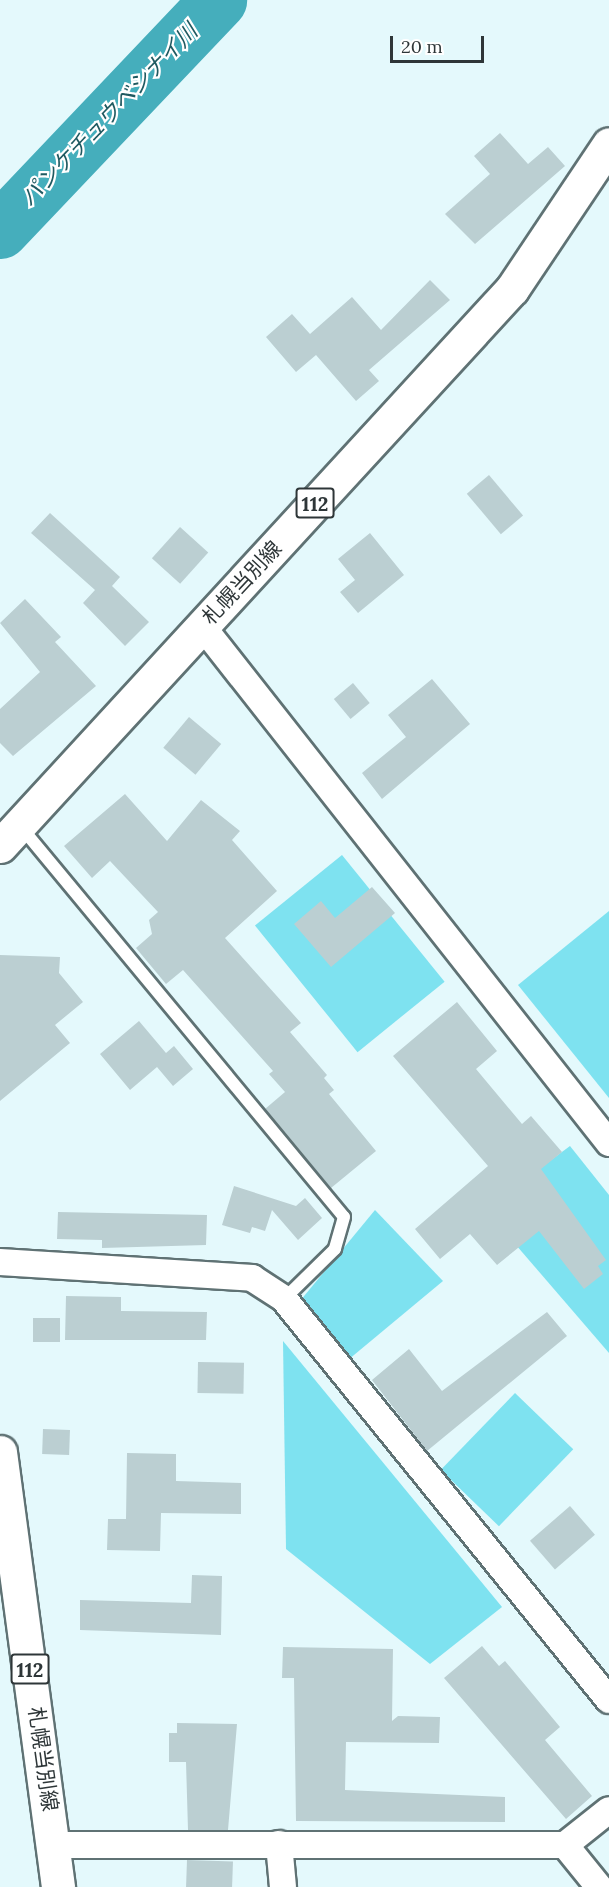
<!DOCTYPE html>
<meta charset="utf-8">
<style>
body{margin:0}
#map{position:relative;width:609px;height:1887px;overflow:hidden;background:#e4f9fc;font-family:Lora,"Noto Sans JP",serif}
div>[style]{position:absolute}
.green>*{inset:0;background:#7ee2f0;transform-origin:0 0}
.river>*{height:57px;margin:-28.5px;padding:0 28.5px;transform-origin:28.5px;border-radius:28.5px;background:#45aebc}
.building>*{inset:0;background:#bbcfd2;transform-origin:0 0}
.roads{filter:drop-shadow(2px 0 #5f7274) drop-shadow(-2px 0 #5f7274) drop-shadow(0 2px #5f7274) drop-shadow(0 -2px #5f7274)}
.service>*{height:12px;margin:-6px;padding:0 6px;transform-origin:6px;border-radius:6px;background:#fff}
.minor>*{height:26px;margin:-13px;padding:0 13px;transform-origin:13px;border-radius:13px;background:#fff}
.primary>*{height:33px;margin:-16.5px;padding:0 16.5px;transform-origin:16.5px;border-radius:16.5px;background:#fff}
span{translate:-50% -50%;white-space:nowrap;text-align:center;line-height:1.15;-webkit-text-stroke:4.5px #fff;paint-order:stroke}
.shield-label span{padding:2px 4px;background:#fff;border:2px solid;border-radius:4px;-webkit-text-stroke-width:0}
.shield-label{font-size:20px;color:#2e3638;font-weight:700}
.street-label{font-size:21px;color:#2e3638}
.water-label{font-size:22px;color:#1f5a61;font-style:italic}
.scale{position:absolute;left:390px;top:36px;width:94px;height:27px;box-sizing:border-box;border:3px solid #2e3638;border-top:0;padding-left:8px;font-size:18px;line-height:21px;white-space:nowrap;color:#2e3638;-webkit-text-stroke:4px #fff;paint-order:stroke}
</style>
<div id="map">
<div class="green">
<div style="left:342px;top:855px;width:163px;height:112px;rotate:51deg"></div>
<div style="clip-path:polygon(609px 911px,609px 1098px,518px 985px)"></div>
<div style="clip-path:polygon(570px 1146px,609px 1195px,609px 1353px,485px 1209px)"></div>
<div style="clip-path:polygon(375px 1210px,443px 1281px,348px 1360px,300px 1301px)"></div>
<div style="clip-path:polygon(283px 1341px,502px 1607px,430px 1664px,286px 1549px)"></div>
<div style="left:515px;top:1393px;width:81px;height:107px;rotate:44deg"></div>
</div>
<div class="river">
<div style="left:0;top:230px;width:317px;rotate:-46.5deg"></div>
</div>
<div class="building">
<div style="clip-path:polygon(500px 133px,528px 164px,548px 147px,565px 166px,475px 244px,445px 214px,490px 174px,474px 156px)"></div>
<div style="clip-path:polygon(430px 280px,450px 300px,369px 370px,379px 381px,356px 401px,316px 355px,296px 372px,266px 337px,292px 314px,310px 334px,352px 297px,381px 330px)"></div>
<div style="left:489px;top:475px;width:53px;height:29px;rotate:50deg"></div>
<div style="clip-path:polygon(50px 513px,120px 577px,112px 586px,149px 622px,125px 646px,83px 603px,95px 590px,31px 533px)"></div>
<div style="left:180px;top:527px;width:38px;height:42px;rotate:42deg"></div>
<div style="clip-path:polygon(370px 533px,404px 575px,358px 613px,340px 592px,355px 580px,338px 559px)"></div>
<div style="clip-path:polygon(25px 599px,61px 637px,55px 642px,96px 686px,13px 756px,0 743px,0 709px,40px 672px,0 623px)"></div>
<div style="clip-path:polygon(432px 679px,470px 724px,382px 799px,362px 773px,406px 737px,388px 715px)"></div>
<div style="left:353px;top:683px;width:26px;height:25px;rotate:50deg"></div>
<div style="left:189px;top:717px;width:42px;height:40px;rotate:40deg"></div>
<div style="clip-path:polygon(125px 794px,167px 841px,201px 800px,240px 831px,232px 840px,277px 891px,225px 938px,301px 1023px,290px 1032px,327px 1075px,324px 1078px,334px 1090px,329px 1094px,376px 1151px,331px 1188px,265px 1109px,285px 1092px,269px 1074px,273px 1071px,183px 970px,166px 984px,136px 948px,152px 934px,149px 920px,158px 912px,110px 861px,92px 878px,64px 846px)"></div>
<div style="clip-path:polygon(372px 887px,395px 913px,331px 967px,294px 924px,321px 901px,335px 918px)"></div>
<div style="clip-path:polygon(0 955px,60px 957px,59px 973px,83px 1002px,55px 1025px,70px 1043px,0 1101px)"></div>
<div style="clip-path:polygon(457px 1002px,497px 1051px,476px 1069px,522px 1124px,531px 1116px,562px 1152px,541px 1169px,606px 1260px,598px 1266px,603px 1274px,584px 1289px,539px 1231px,497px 1265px,470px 1234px,440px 1259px,415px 1229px,488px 1166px,393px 1056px)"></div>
<div style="clip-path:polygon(139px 1021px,166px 1053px,174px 1046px,193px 1069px,173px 1086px,157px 1067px,130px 1090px,100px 1054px)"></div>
<div style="clip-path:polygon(234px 1186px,296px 1206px,305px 1198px,322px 1218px,298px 1240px,272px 1210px,265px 1231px,252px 1227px,250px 1233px,222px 1225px)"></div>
<div style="clip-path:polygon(58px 1212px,207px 1215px,206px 1245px,102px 1248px,102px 1240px,57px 1239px)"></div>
<div style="clip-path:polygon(66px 1296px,121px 1297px,121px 1311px,207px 1312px,206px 1340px,65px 1340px)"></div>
<div style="clip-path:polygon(547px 1312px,567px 1336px,427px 1451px,372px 1380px,409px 1349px,442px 1391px)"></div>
<div style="left:33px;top:1318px;width:27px;height:24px"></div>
<div style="left:198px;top:1362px;width:46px;height:31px;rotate:1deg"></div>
<div style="left:43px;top:1429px;width:27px;height:25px;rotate:2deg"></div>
<div style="clip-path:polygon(127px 1453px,176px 1454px,176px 1481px,241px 1483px,241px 1514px,161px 1513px,160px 1551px,107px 1550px,108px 1519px,126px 1519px)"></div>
<div style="left:570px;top:1506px;width:38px;height:53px;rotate:49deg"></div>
<div style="clip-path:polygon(192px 1575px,222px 1576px,221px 1635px,80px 1630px,80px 1600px,191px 1603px)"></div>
<div style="clip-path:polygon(482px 1646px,499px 1666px,505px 1661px,560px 1727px,545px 1740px,592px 1796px,566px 1819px,444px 1678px)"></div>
<div style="clip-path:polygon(283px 1647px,393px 1649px,392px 1721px,398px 1716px,440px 1717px,439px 1743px,346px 1742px,345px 1790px,505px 1797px,505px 1822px,296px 1821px,294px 1678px,282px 1678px)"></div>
<div style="clip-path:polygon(177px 1723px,237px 1724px,228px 1830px,188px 1830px,186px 1762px,169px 1762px,169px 1733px,177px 1733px)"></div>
<div style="left:187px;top:1860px;width:46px;height:27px;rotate:2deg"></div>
</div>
<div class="roads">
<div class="service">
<div style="left:21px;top:827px;width:506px;rotate:50.37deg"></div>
<div style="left:344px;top:1217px;width:33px;rotate:106deg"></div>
<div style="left:335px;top:1249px;width:71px;rotate:135.6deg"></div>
</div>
<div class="minor">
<div style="left:202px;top:626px;width:658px;rotate:51.79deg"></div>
<div style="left:0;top:1262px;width:253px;rotate:3.6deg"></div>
<div style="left:252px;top:1278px;width:38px;rotate:33deg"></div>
<div style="left:284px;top:1299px;width:516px;rotate:50.98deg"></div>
<div style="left:279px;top:1844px;width:43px;rotate:84.7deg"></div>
<div style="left:55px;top:1845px;width:510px"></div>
<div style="left:565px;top:1845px;width:56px;rotate:-38.5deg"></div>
<div style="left:565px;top:1845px;width:54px;rotate:51deg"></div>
</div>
<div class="primary">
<div style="left:0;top:846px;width:757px;rotate:-47.41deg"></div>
<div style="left:512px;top:289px;width:174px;rotate:-56.2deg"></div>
<div style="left:0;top:1452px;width:439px;rotate:82.4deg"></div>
</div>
</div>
<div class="shield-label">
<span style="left:315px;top:503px">112</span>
<span style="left:30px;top:1669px">112</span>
</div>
<div class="street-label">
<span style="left:242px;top:583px;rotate:-47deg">札幌当別線</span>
<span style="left:43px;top:1759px;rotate:82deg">札幌当別線</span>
</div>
<div class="water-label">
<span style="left:109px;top:115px;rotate:-46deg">パンケチュウベシナイ川</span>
</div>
<div class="scale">20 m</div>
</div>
